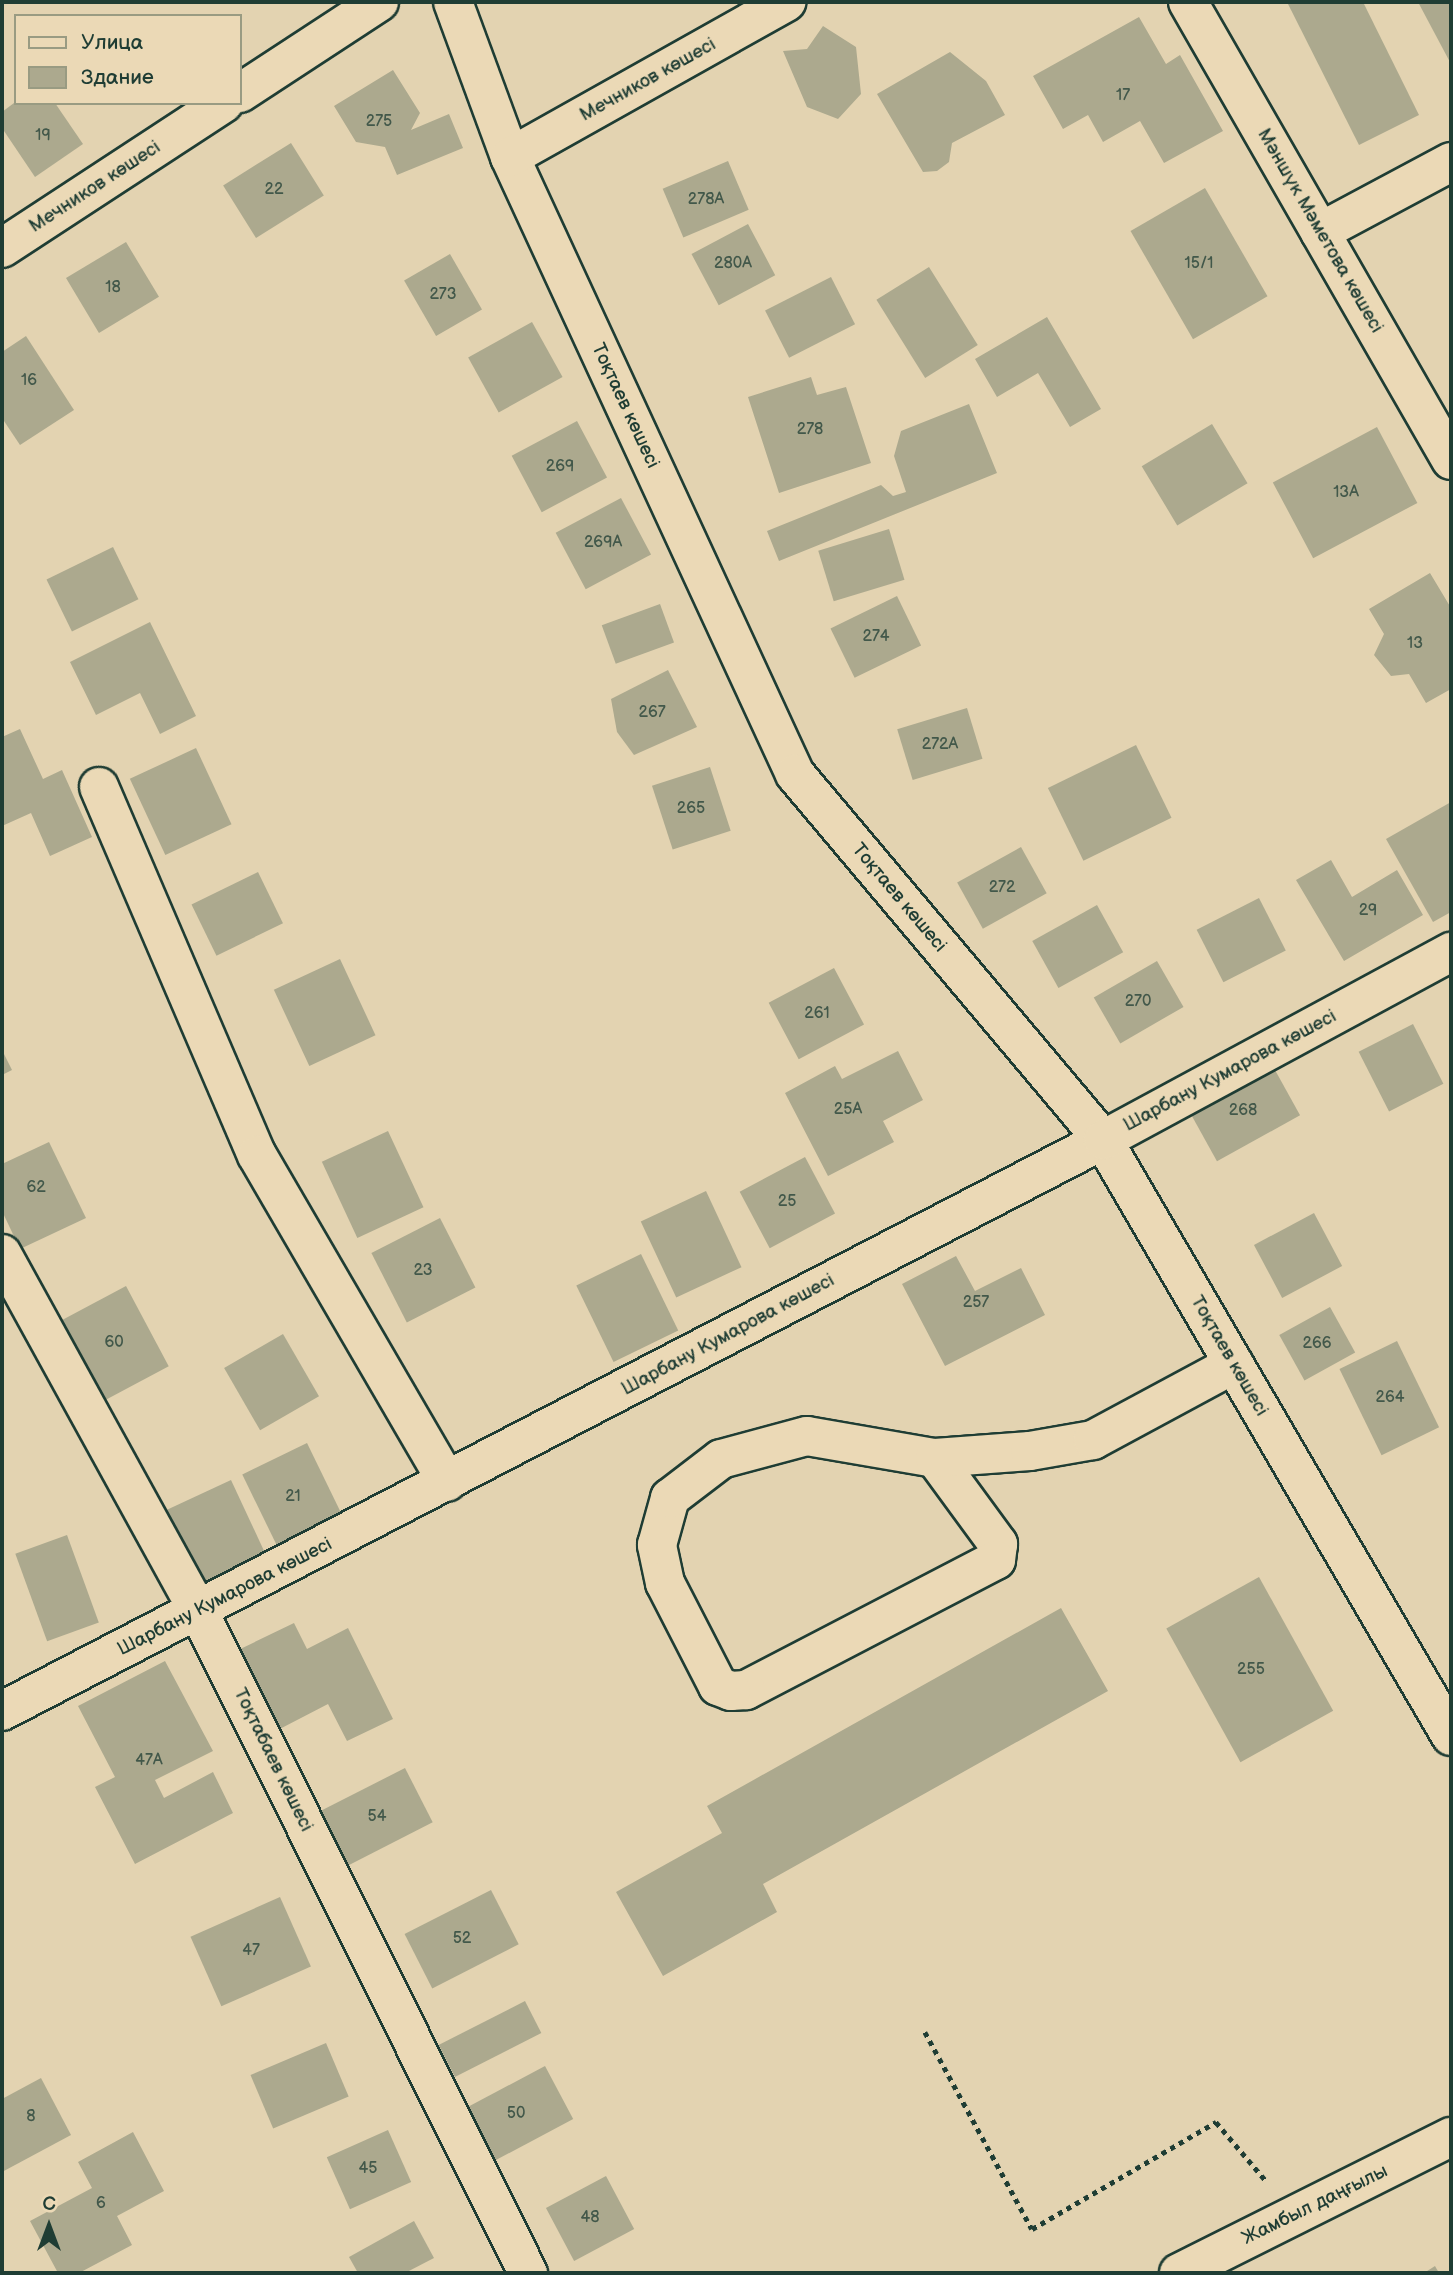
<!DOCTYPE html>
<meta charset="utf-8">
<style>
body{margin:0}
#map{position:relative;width:1453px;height:2275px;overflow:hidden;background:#e3d3b1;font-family:"Balsamiq Sans",sans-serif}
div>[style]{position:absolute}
.building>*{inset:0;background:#aca98e;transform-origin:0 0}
.path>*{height:4.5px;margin-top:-2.25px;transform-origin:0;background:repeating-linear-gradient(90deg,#1f3d34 0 5px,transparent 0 10px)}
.roads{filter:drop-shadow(2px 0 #1f3d34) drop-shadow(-2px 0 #1f3d34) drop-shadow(0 2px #1f3d34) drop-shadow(0 -2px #1f3d34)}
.minor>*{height:38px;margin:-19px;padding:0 19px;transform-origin:19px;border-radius:19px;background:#ebd9b6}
span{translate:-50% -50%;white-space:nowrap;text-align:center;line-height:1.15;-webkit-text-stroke:5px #ebd9b6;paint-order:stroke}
.number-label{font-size:16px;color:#42584a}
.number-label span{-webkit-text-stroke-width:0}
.street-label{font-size:19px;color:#1f3d34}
.frame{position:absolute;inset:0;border:4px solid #1f3d34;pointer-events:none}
.legend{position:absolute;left:14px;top:14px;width:228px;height:91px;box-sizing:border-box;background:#ebd9b6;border:2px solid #999b82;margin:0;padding:9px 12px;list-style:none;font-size:21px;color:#1f3d34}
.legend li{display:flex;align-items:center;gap:14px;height:35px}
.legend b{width:35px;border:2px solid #999b82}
.north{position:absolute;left:14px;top:2191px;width:70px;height:70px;-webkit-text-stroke:5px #ebd9b6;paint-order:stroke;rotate:0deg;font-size:19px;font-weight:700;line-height:28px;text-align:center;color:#1f3d34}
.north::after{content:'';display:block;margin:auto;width:24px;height:32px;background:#1f3d34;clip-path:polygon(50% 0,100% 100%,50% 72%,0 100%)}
</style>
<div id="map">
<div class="building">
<div style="clip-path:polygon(1287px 2px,1363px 2px,1419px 115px,1359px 145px)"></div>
<div style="clip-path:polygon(1418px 2px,1451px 2px,1451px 64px)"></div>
<div style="clip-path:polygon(1139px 17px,1166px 64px,1180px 55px,1223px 131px,1164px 163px,1140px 121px,1103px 142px,1088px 115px,1063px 129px,1033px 76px)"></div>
<div style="clip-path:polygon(823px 26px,856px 47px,861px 94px,838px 119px,807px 107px,783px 51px,807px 49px)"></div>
<div style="clip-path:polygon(950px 52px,986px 81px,1005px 115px,952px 143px,949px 162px,937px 171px,923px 172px,877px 94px)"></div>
<div style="clip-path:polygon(393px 70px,420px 113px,411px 130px,449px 114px,463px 148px,397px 175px,385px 147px,356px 142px,334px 106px)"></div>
<div style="clip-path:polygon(14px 103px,55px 103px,83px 144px,35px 177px,2px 128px,2px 112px)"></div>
<div style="left:291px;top:143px;width:62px;height:80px;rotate:58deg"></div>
<div style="left:728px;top:161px;width:53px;height:71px;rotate:67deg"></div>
<div style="left:1205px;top:188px;width:125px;height:86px;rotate:60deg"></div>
<div style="left:748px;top:224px;width:58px;height:64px;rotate:62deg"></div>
<div style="left:126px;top:242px;width:64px;height:70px;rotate:59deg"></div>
<div style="left:450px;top:254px;width:64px;height:53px;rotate:60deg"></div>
<div style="left:929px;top:267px;width:92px;height:62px;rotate:58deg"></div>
<div style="left:831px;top:277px;width:53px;height:74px;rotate:63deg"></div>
<div style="clip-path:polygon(1047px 317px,1101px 409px,1070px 427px,1038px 373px,997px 397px,975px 359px)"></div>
<div style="left:532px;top:322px;width:63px;height:73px;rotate:61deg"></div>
<div style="clip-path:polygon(26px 336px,74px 410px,20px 445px,2px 418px,2px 352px)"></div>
<div style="clip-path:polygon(811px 377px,817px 395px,846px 387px,871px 463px,779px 493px,748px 397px)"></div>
<div style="clip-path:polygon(969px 404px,997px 473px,779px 561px,767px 531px,881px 485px,893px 496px,906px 492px,894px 456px,901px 431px)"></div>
<div style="left:577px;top:421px;width:64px;height:74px;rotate:62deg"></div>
<div style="left:1212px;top:424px;width:69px;height:82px;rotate:59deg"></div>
<div style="left:1377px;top:427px;width:86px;height:118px;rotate:62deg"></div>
<div style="left:621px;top:498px;width:64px;height:74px;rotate:62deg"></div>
<div style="left:889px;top:529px;width:53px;height:74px;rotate:73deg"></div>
<div style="left:113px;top:547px;width:58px;height:74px;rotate:64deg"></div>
<div style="clip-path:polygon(1430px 573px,1451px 608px,1451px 689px,1426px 703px,1409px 674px,1391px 676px,1374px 655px,1384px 634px,1369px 609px)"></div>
<div style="left:897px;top:596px;width:55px;height:74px;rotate:64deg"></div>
<div style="left:660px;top:604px;width:41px;height:62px;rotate:70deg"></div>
<div style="clip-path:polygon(150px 622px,196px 716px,160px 734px,140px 693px,96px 715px,70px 662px)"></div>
<div style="clip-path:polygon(668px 670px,697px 727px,634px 755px,617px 732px,611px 699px)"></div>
<div style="left:967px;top:708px;width:53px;height:73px;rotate:73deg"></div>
<div style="clip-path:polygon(20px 729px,43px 779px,62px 770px,92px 837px,50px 856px,31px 813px,2px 826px,2px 737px)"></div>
<div style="left:1136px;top:745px;width:81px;height:98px;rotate:64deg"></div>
<div style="left:196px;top:748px;width:84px;height:73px;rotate:65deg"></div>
<div style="left:710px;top:767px;width:67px;height:61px;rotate:72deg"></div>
<div style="clip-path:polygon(1451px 802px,1451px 912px,1433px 922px,1386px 839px)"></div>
<div style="left:1021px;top:847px;width:53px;height:73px;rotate:61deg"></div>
<div style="clip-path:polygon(1331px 860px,1352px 897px,1397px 870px,1423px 915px,1344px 961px,1296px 880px)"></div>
<div style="left:258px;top:872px;width:57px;height:74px;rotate:64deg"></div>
<div style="left:1259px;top:898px;width:59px;height:70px;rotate:63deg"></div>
<div style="left:1097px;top:905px;width:54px;height:74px;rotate:61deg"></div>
<div style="left:340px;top:959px;width:84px;height:73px;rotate:65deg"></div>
<div style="left:1157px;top:961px;width:53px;height:73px;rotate:60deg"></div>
<div style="left:834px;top:968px;width:64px;height:74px;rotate:62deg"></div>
<div style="left:1413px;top:1024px;width:67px;height:61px;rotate:63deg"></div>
<div style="clip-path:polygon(2px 1050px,12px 1070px,2px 1075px)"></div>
<div style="clip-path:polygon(898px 1051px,923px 1100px,883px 1121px,894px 1142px,828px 1176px,785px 1093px,835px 1066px,842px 1079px)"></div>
<div style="left:1270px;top:1061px;width:62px;height:95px;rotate:61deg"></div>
<div style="left:388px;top:1131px;width:84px;height:73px;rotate:65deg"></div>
<div style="clip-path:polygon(49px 1142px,86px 1218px,20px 1249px,2px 1211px,2px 1164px)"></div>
<div style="left:805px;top:1157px;width:64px;height:74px;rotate:62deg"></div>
<div style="left:706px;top:1191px;width:84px;height:72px;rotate:65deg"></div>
<div style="left:1314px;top:1213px;width:60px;height:68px;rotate:62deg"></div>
<div style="left:440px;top:1218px;width:78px;height:77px;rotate:63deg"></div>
<div style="left:641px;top:1254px;width:85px;height:72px;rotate:64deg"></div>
<div style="clip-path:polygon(956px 1256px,975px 1291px,1021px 1268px,1045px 1315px,945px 1366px,902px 1284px)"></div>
<div style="left:126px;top:1286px;width:91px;height:76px;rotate:62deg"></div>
<div style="left:1330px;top:1307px;width:52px;height:58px;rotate:61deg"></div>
<div style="left:283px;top:1334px;width:72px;height:68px;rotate:60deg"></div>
<div style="left:1397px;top:1341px;width:96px;height:64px;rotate:64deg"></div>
<div style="left:307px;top:1443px;width:85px;height:72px;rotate:64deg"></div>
<div style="left:231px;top:1480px;width:84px;height:73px;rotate:65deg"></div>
<div style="left:67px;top:1535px;width:93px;height:55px;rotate:70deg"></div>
<div style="left:1259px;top:1577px;width:153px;height:106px;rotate:61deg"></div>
<div style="clip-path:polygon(1061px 1608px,1108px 1691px,763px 1884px,777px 1912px,663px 1976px,616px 1892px,722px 1833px,707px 1806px)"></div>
<div style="clip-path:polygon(294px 1623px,307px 1649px,348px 1628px,393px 1719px,347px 1741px,328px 1704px,272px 1733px,232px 1653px)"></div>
<div style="clip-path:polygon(165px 1661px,213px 1751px,155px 1780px,164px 1798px,213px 1772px,233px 1813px,135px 1864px,95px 1787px,115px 1777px,78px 1706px)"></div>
<div style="left:405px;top:1768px;width:61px;height:96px;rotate:63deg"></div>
<div style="left:491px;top:1890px;width:61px;height:97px;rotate:63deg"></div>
<div style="left:280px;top:1897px;width:76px;height:98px;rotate:66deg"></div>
<div style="left:525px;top:2001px;width:36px;height:97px;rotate:63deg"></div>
<div style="left:326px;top:2043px;width:58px;height:82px;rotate:67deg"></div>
<div style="left:545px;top:2066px;width:60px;height:96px;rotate:62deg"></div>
<div style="clip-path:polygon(41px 2078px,71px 2135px,2px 2172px,2px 2099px)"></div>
<div style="left:388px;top:2130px;width:57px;height:67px;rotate:66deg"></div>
<div style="clip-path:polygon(133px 2132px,164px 2191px,117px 2216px,132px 2245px,79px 2273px,58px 2273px,30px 2221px,92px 2188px,78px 2162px)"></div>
<div style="left:606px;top:2176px;width:60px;height:68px;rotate:62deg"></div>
<div style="clip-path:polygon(414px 2221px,434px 2258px,405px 2273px,358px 2273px,349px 2257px)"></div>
<div style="clip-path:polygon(1435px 2266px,1439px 2273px,1424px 2273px)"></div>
</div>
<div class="path">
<div style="left:925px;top:2032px;width:224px;rotate:61.5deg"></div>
<div style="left:1032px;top:2229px;width:213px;rotate:-30.2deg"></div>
<div style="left:1216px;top:2122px;width:79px;rotate:49.6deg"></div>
</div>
<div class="roads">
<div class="minor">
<div style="left:453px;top:2px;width:165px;rotate:69.8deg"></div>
<div style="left:510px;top:157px;width:680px;rotate:65.21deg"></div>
<div style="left:795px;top:774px;width:478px;rotate:49.9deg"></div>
<div style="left:1103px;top:1140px;width:690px;rotate:59.72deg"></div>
<div style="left:1188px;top:2px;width:528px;rotate:60.13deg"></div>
<div style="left:240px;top:93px;width:166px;rotate:-33.2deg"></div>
<div style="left:510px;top:157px;width:317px;rotate:-29.3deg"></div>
<div style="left:1320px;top:232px;width:149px;rotate:-28.1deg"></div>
<div style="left:2px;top:248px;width:265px;rotate:-33.2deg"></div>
<div style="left:99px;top:787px;width:400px;rotate:66.8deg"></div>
<div style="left:257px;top:1155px;width:378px;rotate:59.8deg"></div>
<div style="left:2px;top:1254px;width:406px;rotate:61.2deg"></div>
<div style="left:198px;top:1610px;width:741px;rotate:63.54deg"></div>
<div style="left:935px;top:1458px;width:107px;rotate:53.8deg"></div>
<div style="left:998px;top:1544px;width:16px;rotate:97deg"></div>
<div style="left:996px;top:1560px;width:282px;rotate:152.5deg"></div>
<div style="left:746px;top:1690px;width:15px;rotate:176deg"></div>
<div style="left:731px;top:1691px;width:14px;rotate:-159deg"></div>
<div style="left:718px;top:1686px;width:116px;rotate:-117.2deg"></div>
<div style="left:665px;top:1583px;width:39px;rotate:-102deg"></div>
<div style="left:657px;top:1545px;width:49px;rotate:-74.5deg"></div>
<div style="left:670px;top:1498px;width:64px;rotate:-37.4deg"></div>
<div style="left:721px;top:1459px;width:89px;rotate:-15deg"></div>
<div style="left:807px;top:1436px;width:130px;rotate:9.8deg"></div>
<div style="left:935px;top:1458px;width:95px;rotate:-4.2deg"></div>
<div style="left:1030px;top:1451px;width:64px;rotate:-9.9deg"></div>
<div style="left:1093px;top:1440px;width:160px;rotate:-28.3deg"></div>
<div style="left:2px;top:1711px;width:1240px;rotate:-27.41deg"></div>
<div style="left:1103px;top:1140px;width:396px;rotate:-28.4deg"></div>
<div style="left:1179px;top:2273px;width:304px;rotate:-26.6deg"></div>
</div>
</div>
<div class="number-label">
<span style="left:1123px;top:96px">17</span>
<span style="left:379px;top:122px">275</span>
<span style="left:43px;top:136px">19</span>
<span style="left:274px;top:190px">22</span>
<span style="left:706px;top:200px">278А</span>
<span style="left:733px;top:264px">280А</span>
<span style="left:1199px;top:264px">15/1</span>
<span style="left:113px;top:288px">18</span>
<span style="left:443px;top:295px">273</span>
<span style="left:29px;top:381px">16</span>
<span style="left:810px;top:430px">278</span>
<span style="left:560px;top:467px">269</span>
<span style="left:1346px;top:493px">13А</span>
<span style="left:603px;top:543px">269А</span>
<span style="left:876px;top:637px">274</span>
<span style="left:1415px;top:644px">13</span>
<span style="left:652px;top:713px">267</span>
<span style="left:940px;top:745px">272А</span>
<span style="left:691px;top:809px">265</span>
<span style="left:1002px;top:888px">272</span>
<span style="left:1368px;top:911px">29</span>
<span style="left:1138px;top:1002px">270</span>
<span style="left:817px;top:1014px">261</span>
<span style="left:848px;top:1110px">25А</span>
<span style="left:1243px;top:1111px">268</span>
<span style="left:36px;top:1188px">62</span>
<span style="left:787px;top:1202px">25</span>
<span style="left:423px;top:1271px">23</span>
<span style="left:976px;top:1303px">257</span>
<span style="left:114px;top:1343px">60</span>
<span style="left:1317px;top:1344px">266</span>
<span style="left:1390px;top:1398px">264</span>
<span style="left:293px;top:1497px">21</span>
<span style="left:1251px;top:1670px">255</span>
<span style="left:149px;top:1761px">47А</span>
<span style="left:377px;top:1817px">54</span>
<span style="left:462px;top:1939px">52</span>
<span style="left:251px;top:1951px">47</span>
<span style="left:516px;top:2114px">50</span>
<span style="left:31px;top:2117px">8</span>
<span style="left:368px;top:2169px">45</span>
<span style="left:101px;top:2204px">6</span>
<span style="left:590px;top:2218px">48</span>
</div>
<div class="street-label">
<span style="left:648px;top:80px;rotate:-29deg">Мечников көшесі</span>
<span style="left:95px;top:187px;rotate:-33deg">Мечников көшесі</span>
<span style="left:1320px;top:231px;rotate:60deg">Мәншүк Мәметова көшесі</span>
<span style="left:625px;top:406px;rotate:65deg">Тоқтаев көшесі</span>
<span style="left:899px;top:898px;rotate:50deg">Тоқтаев көшесі</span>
<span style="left:1230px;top:1071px;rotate:-28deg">Шарбану Кумарова көшесі</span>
<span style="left:728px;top:1335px;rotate:-28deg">Шарбану Кумарова көшесі</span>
<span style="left:1229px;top:1356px;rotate:60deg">Тоқтаев көшесі</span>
<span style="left:225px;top:1597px;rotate:-27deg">Шарбану Кумарова көшесі</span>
<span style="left:273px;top:1760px;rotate:64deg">Тоқтабаев көшесі</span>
<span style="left:1315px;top:2205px;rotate:-26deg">Жамбыл даңғылы</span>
</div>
<div class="frame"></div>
<ul class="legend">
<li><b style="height:9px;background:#ebd9b6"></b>Улица</li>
<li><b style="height:19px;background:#aca98e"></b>Здание</li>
</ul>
<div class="north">С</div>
</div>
